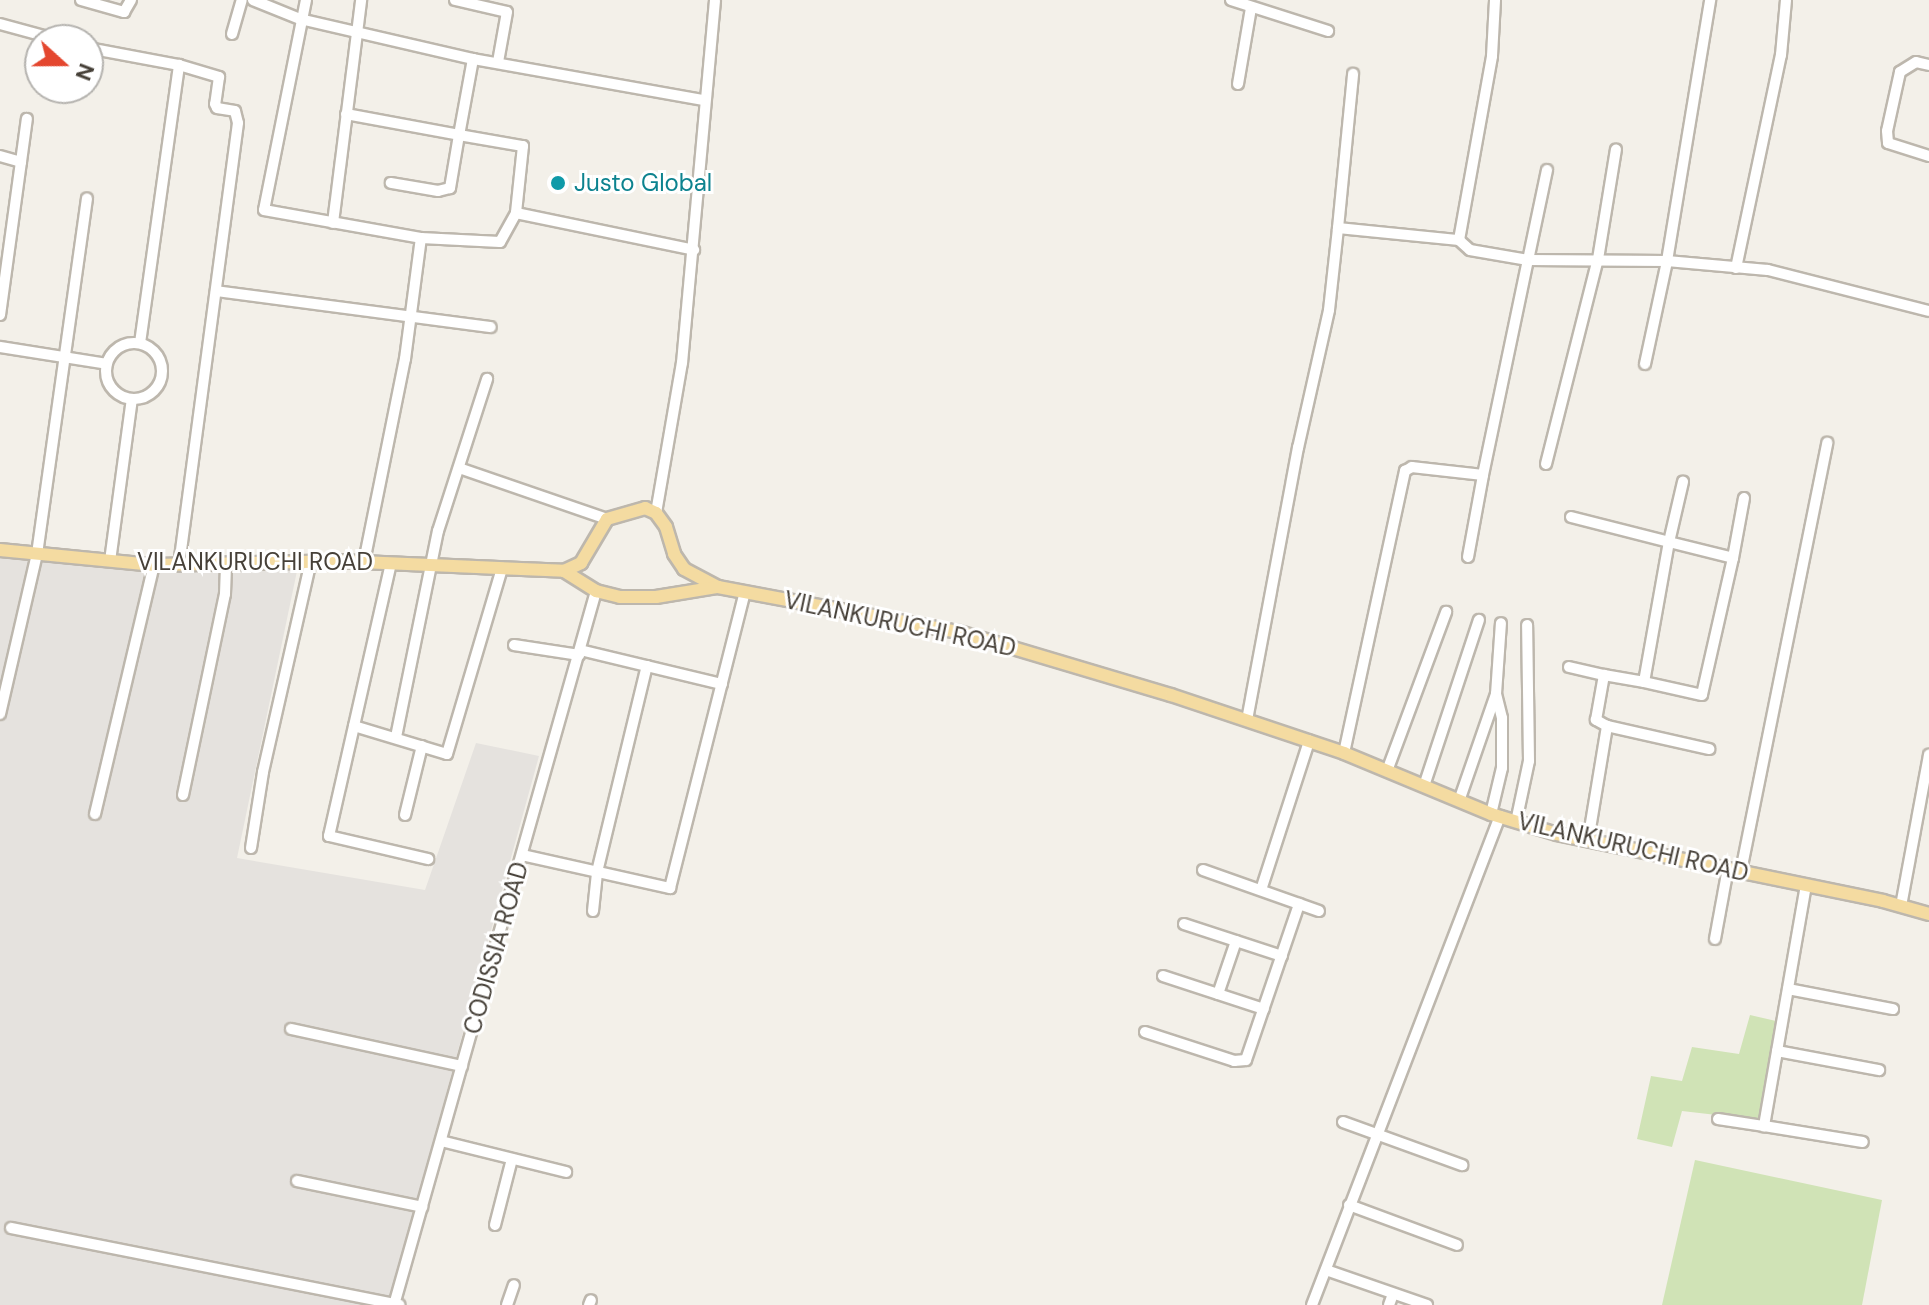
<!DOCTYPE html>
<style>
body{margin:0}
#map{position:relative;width:1929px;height:1305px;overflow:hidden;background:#f3f0e9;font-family:"DM Sans",sans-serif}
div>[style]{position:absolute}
.industrial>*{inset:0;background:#e5e2de}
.green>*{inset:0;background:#d0e3b6}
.roads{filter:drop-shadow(2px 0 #bdb7ad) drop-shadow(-2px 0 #bdb7ad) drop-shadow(0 2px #bdb7ad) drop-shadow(0 -2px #bdb7ad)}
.minor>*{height:10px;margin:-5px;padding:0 5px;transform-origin:5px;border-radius:5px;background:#fff}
.minor>.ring{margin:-5px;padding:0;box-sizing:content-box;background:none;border:10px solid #fff;border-radius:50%}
.major>*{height:12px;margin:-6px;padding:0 6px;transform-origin:6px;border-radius:6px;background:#f4dba1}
.dots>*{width:22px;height:22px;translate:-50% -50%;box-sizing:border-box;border:4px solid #fff;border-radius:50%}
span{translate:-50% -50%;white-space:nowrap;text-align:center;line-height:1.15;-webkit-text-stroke:6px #fff;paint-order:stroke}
.culture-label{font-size:24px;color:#0d838f}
.left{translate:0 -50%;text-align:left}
.street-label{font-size:24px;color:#464038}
.north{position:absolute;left:24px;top:24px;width:80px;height:80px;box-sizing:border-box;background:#fff;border:2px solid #b5b3af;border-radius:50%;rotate:111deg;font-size:22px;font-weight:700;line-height:32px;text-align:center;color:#464038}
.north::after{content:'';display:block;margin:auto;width:28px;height:36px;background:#e4472f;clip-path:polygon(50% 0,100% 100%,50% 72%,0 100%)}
</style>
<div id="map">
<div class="industrial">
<div style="clip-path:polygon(0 555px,137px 570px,297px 571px,237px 858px,425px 890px,476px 743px,539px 756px,388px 1305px,0 1305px)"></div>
</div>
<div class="green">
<div style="clip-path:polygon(1750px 1015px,1776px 1021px,1760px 1120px,1682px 1111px,1672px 1147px,1637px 1139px,1651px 1076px,1682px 1081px,1692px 1047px,1739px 1054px)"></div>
<div style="clip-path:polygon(1695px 1160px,1882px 1200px,1862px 1305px,1662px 1305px)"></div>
</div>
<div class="roads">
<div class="minor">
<div style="left:81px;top:0;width:45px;rotate:15.6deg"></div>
<div style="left:124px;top:12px;width:14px;rotate:-60deg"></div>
<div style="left:253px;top:0;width:51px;rotate:22deg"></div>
<div style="left:300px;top:19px;width:178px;rotate:13deg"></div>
<div style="left:473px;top:59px;width:235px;rotate:10.1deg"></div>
<div style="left:306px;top:0;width:214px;rotate:101.3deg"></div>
<div style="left:264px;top:210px;width:159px;rotate:10.1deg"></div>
<div style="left:421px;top:238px;width:79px;rotate:2.9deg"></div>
<div style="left:500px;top:242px;width:33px;rotate:-61deg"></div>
<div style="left:516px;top:213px;width:182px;rotate:11.7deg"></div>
<div style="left:455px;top:0;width:53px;rotate:13deg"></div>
<div style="left:507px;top:12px;width:51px;rotate:100.2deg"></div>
<div style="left:1231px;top:0;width:102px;rotate:17.7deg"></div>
<div style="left:0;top:24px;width:61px;rotate:15.2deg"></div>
<div style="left:232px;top:34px;width:35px;rotate:-74deg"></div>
<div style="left:88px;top:48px;width:93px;rotate:10.6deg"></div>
<div style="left:473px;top:59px;width:77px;rotate:100.4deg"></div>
<div style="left:459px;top:135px;width:65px;rotate:9.8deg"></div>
<div style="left:523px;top:146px;width:67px;rotate:96deg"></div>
<div style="left:1929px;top:65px;width:13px;rotate:-167deg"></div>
<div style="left:1916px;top:62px;width:19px;rotate:148deg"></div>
<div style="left:1900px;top:72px;width:60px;rotate:102.4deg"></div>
<div style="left:1887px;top:131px;width:12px;rotate:85deg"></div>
<div style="left:1888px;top:143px;width:43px;rotate:17.6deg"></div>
<div style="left:1238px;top:84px;width:77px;rotate:-80.3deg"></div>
<div style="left:346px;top:114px;width:115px;rotate:10.5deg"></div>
<div style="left:459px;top:135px;width:54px;rotate:99.6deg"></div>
<div style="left:450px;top:188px;width:12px;rotate:166deg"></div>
<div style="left:438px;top:191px;width:48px;rotate:-170.3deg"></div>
<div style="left:0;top:156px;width:22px;rotate:16deg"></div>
<div style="left:1547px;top:170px;width:92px;rotate:101.9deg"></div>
<div style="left:1528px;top:260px;width:139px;rotate:0.4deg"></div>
<div style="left:1667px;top:261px;width:101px;rotate:5.1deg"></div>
<div style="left:1768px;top:270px;width:166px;rotate:14.3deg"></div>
<div style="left:333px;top:223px;width:225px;rotate:-82.8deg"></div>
<div style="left:1338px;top:228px;width:155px;rotate:-84.4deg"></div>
<div style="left:1736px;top:268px;width:218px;rotate:-78.1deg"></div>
<div style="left:1781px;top:55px;width:55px;rotate:-84.8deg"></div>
<div style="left:216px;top:291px;width:277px;rotate:7.5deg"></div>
<div style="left:0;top:315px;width:198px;rotate:-82.2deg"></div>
<div style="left:140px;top:343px;width:281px;rotate:-82deg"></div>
<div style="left:179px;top:65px;width:42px;rotate:16.7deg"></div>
<div style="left:219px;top:77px;width:27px;rotate:98deg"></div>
<div style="left:215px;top:104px;width:4px;rotate:63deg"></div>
<div style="left:217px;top:108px;width:18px;rotate:9deg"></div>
<div style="left:235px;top:111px;width:12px;rotate:76deg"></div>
<div style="left:238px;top:123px;width:446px;rotate:97.6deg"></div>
<div class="ring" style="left:106px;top:343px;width:46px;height:46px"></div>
<div style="left:0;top:347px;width:108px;rotate:9deg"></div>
<div style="left:1645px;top:364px;width:105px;rotate:-77.9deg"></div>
<div style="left:1667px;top:261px;width:265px;rotate:-80.6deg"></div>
<div style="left:1546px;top:464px;width:211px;rotate:-75.8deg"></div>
<div style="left:1598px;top:259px;width:111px;rotate:-80.7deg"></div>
<div style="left:459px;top:468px;width:157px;rotate:19deg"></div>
<div style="left:656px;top:513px;width:152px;rotate:-80.2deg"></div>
<div style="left:682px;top:363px;width:364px;rotate:-84.8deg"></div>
<div style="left:1571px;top:517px;width:101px;rotate:14.3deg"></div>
<div style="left:1669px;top:542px;width:62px;rotate:-76.9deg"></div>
<div style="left:1468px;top:557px;width:83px;rotate:-79.6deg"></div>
<div style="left:1733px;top:558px;width:61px;rotate:-79.6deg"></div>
<div style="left:110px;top:561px;width:163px;rotate:-82.3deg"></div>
<div style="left:364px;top:562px;width:207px;rotate:-78.6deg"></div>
<div style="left:405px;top:359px;width:122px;rotate:-82.5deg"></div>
<div style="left:391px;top:563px;width:280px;rotate:102.8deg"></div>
<div style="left:329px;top:836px;width:102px;rotate:13.1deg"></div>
<div style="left:514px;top:645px;width:66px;rotate:8.7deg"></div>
<div style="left:580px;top:650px;width:146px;rotate:13.5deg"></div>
<div style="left:1569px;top:667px;width:36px;rotate:13deg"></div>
<div style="left:0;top:714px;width:164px;rotate:-77deg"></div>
<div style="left:37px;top:554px;width:359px;rotate:-82deg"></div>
<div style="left:1247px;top:720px;width:277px;rotate:-79.4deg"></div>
<div style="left:1298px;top:448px;width:141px;rotate:-77.3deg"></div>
<div style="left:1329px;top:310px;width:82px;rotate:-83.7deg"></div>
<div style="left:1338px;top:228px;width:122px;rotate:5.7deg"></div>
<div style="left:1459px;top:240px;width:187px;rotate:-79.8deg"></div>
<div style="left:1492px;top:56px;width:56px;rotate:-86.9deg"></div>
<div style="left:354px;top:726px;width:97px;rotate:16.8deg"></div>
<div style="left:447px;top:754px;width:194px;rotate:-73.5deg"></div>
<div style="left:1607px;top:726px;width:105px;rotate:12.7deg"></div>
<div style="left:396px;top:737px;width:210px;rotate:-78.5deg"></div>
<div style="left:438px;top:531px;width:160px;rotate:-72.1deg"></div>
<div style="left:1344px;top:753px;width:289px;rotate:-77.8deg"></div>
<div style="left:1405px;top:471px;width:8px;rotate:-30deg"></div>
<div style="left:1412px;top:467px;width:71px;rotate:6.4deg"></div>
<div style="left:1483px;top:475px;width:220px;rotate:-78.2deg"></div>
<div style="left:1528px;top:260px;width:59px;rotate:-170.2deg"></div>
<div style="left:1470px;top:250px;width:15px;rotate:-138deg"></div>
<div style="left:1387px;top:771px;width:170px;rotate:-69.6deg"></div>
<div style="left:1424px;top:786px;width:175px;rotate:-71.7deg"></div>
<div style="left:183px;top:795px;width:205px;rotate:-78.2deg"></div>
<div style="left:225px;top:594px;width:31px;rotate:-88deg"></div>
<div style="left:1459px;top:801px;width:113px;rotate:-70.9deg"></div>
<div style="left:1496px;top:694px;width:71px;rotate:-86deg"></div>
<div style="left:95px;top:814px;width:256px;rotate:-76.7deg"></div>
<div style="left:1491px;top:814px;width:47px;rotate:-76.6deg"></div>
<div style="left:1502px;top:768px;width:50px;rotate:-90deg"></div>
<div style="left:1502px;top:718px;width:25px;rotate:-104deg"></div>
<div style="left:405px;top:815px;width:71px;rotate:-76.2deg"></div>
<div style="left:1516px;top:822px;width:62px;rotate:-78deg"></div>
<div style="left:1529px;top:761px;width:136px;rotate:-90.8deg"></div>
<div style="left:1588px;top:841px;width:117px;rotate:-80.6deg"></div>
<div style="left:1607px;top:726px;width:13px;rotate:-151deg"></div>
<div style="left:1596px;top:720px;width:46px;rotate:-79.9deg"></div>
<div style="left:1604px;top:675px;width:41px;rotate:9.9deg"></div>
<div style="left:1644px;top:682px;width:142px;rotate:-79.9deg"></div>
<div style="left:1669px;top:542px;width:66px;rotate:14deg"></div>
<div style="left:1733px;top:558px;width:140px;rotate:102.8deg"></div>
<div style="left:1702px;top:695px;width:59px;rotate:-167.4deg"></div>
<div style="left:251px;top:848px;width:77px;rotate:-81deg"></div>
<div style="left:263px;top:772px;width:216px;rotate:-77.2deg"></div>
<div style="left:522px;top:855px;width:152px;rotate:12.6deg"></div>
<div style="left:670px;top:888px;width:305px;rotate:-75.8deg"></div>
<div style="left:1203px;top:870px;width:123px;rotate:19.5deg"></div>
<div style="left:1741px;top:871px;width:437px;rotate:-78.6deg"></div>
<div style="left:1806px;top:885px;width:245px;rotate:99.9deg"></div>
<div style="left:1764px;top:1126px;width:100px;rotate:9.2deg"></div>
<div style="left:1261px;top:890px;width:157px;rotate:-72.1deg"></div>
<div style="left:1901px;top:906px;width:154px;rotate:-79.5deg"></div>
<div style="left:593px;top:911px;width:39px;rotate:-84deg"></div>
<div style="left:597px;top:872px;width:212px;rotate:-76.4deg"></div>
<div style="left:1184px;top:924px;width:103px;rotate:18.1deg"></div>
<div style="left:1715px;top:939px;width:72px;rotate:-79.6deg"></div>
<div style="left:1163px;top:976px;width:106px;rotate:18.1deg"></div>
<div style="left:1788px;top:989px;width:107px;rotate:10.8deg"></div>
<div style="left:1218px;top:994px;width:56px;rotate:-71.2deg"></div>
<div style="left:291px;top:1029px;width:175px;rotate:12.2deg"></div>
<div style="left:1145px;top:1032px;width:94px;rotate:18deg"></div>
<div style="left:1234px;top:1061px;width:12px;rotate:-5deg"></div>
<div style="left:1246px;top:1060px;width:165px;rotate:-71.2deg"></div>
<div style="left:1777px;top:1051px;width:104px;rotate:10.6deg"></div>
<div style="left:1718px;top:1119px;width:47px;rotate:8.7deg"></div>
<div style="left:1343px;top:1122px;width:127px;rotate:19.9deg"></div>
<div style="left:441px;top:1141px;width:129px;rotate:13.9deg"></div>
<div style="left:297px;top:1181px;width:128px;rotate:11.7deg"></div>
<div style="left:1349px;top:1205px;width:115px;rotate:20.3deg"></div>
<div style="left:495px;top:1225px;width:68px;rotate:-75.6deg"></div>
<div style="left:11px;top:1228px;width:396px;rotate:11.2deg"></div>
<div style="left:1326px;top:1270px;width:107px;rotate:19.1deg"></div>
<div style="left:394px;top:1305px;width:742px;rotate:-74.2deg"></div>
<div style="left:507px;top:1305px;width:21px;rotate:-71deg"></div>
<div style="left:589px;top:1305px;width:5px;rotate:-68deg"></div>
<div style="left:1312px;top:1305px;width:524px;rotate:-68.97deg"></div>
<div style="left:1389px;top:1305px;width:12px;rotate:-70deg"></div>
</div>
<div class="major">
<div style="left:0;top:550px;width:155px;rotate:5.6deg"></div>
<div style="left:154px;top:565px;width:184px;rotate:-1.2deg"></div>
<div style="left:338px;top:561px;width:226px;rotate:2.5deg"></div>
<div style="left:564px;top:571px;width:19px;rotate:-25deg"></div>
<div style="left:581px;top:563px;width:51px;rotate:-59.4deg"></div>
<div style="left:607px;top:519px;width:40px;rotate:-16deg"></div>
<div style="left:645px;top:508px;width:12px;rotate:24deg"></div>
<div style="left:656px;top:513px;width:17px;rotate:54deg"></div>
<div style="left:666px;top:527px;width:28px;rotate:73deg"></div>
<div style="left:674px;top:554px;width:18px;rotate:56deg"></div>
<div style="left:684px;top:569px;width:38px;rotate:28deg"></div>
<div style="left:718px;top:587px;width:245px;rotate:10.6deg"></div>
<div style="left:959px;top:632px;width:221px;rotate:16.6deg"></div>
<div style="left:1171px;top:695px;width:182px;rotate:18.5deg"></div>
<div style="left:1344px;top:753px;width:159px;rotate:22.5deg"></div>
<div style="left:1491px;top:814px;width:69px;rotate:16.9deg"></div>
<div style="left:1557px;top:834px;width:333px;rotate:11.6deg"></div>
<div style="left:1883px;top:901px;width:48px;rotate:15.8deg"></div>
<div style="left:564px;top:571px;width:38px;rotate:32deg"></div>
<div style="left:596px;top:591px;width:25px;rotate:14deg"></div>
<div style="left:620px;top:597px;width:36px"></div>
<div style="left:656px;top:597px;width:63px;rotate:-9.2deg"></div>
</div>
</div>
<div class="dots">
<div style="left:558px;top:183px;background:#0f9aa8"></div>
</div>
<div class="culture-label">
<span class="left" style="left:574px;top:183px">Justo Global</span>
</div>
<div class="street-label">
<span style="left:255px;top:562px">VILANKURUCHI ROAD</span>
<span style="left:900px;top:624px;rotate:12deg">VILANKURUCHI ROAD</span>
<span style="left:1633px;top:847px;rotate:13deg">VILANKURUCHI ROAD</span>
<span style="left:496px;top:948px;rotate:-74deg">CODISSIA ROAD</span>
</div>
<div class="north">N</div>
</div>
